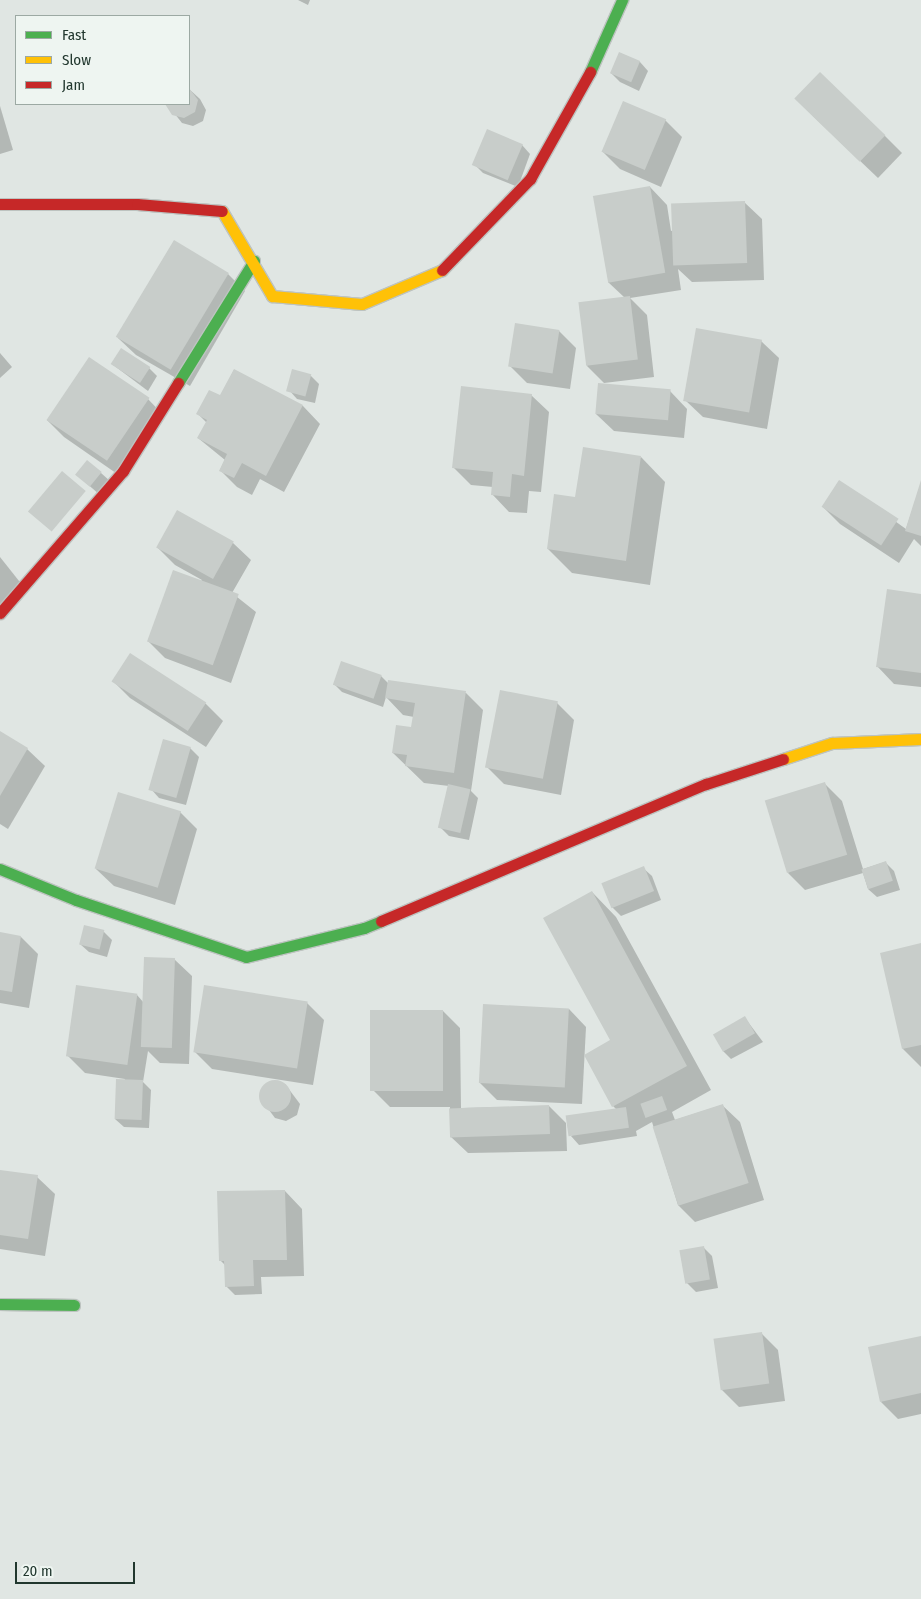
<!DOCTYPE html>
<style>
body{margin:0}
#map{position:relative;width:921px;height:1599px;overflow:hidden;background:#e0e6e3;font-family:"Fira Sans Condensed",sans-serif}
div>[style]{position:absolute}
.shadow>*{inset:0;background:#0003}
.building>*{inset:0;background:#c8cdca;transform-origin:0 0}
.round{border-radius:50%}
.roads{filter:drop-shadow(1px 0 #bdc3c0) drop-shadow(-1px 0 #bdc3c0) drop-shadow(0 1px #bdc3c0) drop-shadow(0 -1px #bdc3c0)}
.fast>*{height:11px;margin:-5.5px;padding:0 5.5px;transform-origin:5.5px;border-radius:5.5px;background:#4caf50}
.slow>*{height:11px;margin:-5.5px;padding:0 5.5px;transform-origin:5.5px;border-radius:5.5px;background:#ffc107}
.jam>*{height:11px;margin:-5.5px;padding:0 5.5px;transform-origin:5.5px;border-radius:5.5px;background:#c62828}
span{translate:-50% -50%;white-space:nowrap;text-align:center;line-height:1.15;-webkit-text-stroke:4px #eef5f1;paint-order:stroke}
.legend{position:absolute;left:15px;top:15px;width:175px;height:90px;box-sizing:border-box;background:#eef5f1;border:1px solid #9ca9a3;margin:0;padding:6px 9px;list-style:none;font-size:15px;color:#21372e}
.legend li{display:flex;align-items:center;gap:10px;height:25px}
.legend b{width:25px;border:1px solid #9ca9a3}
.scale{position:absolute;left:15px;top:1562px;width:120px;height:22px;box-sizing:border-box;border:2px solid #21372e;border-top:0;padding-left:6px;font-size:15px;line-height:18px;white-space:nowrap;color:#21372e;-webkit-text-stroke:4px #eef5f1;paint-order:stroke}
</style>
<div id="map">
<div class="shadow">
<div style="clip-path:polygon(298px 0,310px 0,308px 5px)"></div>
<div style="clip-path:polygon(620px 53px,640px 62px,648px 71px,639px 91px,620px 82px,611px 73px)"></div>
<div style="clip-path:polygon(189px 89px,200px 99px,206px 110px,203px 121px,193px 126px,182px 123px,167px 104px,189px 104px)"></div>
<div style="clip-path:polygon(0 106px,13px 150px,0 154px)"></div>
<div style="clip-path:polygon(813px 116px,885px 136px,902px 153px,878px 178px)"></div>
<div style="clip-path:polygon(665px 120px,682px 137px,661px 187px,620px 169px,603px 152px)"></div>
<div style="clip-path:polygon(522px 145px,530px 154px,518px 187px,483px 173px,474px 164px)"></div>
<div style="clip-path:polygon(650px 187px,667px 205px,671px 231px,744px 202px,762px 219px,764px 280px,692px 282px,678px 269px,681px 290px,630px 298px,647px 315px,654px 377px,604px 383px,587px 366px,625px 298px,608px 282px)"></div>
<div style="clip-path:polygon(228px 274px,245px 291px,190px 386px,136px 355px,118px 338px)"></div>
<div style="clip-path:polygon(559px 331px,576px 348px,570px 389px,527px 383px,509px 365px)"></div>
<div style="clip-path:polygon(761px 341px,779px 358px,767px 429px,703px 417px,685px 400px)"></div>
<div style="clip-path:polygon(0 353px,12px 367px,0 378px)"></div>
<div style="clip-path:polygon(112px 364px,149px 368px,157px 376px,148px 391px)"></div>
<div style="clip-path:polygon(234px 370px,303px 406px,320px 424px,284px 492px,260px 479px,252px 495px,237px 487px,220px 470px,225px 460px,198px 438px,207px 423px,198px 414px,220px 397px)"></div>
<div style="clip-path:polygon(310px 375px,319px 384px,315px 403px,297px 399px,289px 390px)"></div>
<div style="clip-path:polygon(670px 391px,687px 409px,684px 438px,614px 431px,596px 414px)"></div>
<div style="clip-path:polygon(531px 395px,549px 412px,541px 492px,529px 491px,527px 513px,509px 512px,492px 494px,493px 487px,471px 485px,454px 468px)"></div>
<div style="clip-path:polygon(148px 399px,165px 417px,123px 478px,64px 437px,47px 420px)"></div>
<div style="clip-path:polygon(641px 457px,665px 482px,650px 585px,572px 573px,548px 549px)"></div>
<div style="clip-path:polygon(101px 473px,110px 481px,100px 495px,77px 475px)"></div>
<div style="clip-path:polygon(839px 481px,906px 529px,921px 483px,921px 546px,914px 539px,899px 563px,840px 524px,823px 507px)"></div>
<div style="clip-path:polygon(178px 512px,233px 543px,251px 560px,232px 593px,256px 612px,231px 683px,165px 658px,148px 641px,202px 580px,175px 565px,158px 548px)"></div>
<div style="clip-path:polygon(0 557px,23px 586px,0 605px)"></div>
<div style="clip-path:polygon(921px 595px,921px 687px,894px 684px,877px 666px)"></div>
<div style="clip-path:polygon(130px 655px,206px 704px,223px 721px,206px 747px,130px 698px,113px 681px)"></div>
<div style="clip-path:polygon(381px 676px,388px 683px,466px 693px,483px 710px,471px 791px,478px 798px,469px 840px,449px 836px,440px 827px,449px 786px,424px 783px,393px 753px,412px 729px,414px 717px,403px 715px,386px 697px,383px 707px,342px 692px,334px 684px)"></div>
<div style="clip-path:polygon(557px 703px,574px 720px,561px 795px,504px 784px,487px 767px)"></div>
<div style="clip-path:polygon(0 733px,27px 749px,45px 766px,8px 829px,0 824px)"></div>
<div style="clip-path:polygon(190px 748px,199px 757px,186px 805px,159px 798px,151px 789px)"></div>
<div style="clip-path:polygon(825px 784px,842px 801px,863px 869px,885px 862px,894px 871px,900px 890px,877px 897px,868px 889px,863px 873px,805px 890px,788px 873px)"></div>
<div style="clip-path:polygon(180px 812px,197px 829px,175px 905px,114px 886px,96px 869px)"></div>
<div style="clip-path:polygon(643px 868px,652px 876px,661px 900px,621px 916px,612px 907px)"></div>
<div style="clip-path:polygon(592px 892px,616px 917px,711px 1090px,672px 1112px,675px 1120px,722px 1105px,740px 1122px,764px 1200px,695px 1222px,678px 1205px,652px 1122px,636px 1131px,637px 1136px,579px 1145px,571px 1136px,617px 1110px,613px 1106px,612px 1041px)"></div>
<div style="clip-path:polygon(103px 931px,112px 940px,107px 957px,89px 952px,80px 944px)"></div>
<div style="clip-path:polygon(0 934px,21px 937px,38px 954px,29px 1008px,0 1003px)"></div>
<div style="clip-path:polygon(921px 945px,921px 1067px,903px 1049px)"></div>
<div style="clip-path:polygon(174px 959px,192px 976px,189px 1064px,160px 1063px,148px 1051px,143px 1082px,151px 1090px,149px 1128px,124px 1127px,115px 1119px,125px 1079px,85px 1073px,68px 1056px,137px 995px,144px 1003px)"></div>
<div style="clip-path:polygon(307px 1003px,324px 1020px,313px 1085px,212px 1069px,195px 1052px)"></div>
<div style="clip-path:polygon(569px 1009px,586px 1027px,582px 1104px,497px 1100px,480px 1083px)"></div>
<div style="clip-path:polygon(443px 1011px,460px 1028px,461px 1108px,549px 1106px,566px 1123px,567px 1151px,468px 1153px,450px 1136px,450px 1107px,390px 1107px,373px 1090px)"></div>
<div style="clip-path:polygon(745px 1018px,763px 1042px,731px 1059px,723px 1051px)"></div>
<div style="clip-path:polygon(274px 1081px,285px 1084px,300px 1104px,297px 1115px,286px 1121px,275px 1118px,260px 1098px,263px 1087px)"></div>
<div style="clip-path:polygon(0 1171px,37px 1177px,55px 1194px,45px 1256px,0 1249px)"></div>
<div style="clip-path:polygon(285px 1191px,302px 1209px,304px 1276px,261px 1277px,262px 1294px,235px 1295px,226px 1286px,226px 1266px,220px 1260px)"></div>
<div style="clip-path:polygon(704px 1248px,712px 1256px,718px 1288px,696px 1292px,687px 1283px)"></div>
<div style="clip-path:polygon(761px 1333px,778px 1350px,785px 1401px,739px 1407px,722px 1390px)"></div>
<div style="clip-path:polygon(921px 1337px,921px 1414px,898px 1419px,881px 1402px)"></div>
</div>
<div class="building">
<div style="left:619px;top:52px;width:23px;height:23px;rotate:23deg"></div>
<div style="left:820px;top:72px;width:91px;height:37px;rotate:44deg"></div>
<div style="clip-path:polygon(189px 88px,198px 100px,195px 112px,184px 118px,172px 115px,165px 104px,189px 104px)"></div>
<div style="left:623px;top:101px;width:47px;height:55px;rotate:23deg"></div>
<div style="left:487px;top:129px;width:39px;height:39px;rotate:23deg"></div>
<div style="left:650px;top:186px;width:88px;height:58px;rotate:80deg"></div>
<div style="left:745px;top:201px;width:62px;height:74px;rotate:88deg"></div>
<div style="left:174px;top:240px;width:64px;height:113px;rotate:31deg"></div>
<div style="left:630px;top:296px;width:64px;height:52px;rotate:83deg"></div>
<div style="left:515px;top:323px;width:45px;height:44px;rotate:9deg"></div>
<div style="left:696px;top:328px;width:67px;height:74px;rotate:10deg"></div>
<div style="left:121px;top:348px;width:35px;height:19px;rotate:33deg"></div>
<div style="left:89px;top:357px;width:73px;height:76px;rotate:34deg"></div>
<div style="clip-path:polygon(234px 369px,303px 405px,266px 476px,242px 463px,234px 478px,219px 471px,227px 454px,197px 438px,207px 420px,196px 414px,209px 390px,220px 395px)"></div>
<div style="left:292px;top:369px;width:20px;height:23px;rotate:15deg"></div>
<div style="left:598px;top:383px;width:73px;height:31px;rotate:5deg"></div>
<div style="clip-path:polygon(461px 386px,532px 394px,524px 476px,512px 474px,510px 497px,491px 495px,493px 472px,452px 468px)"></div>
<div style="clip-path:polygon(583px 447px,641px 456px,626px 561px,547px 549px,554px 494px,575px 497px)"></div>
<div style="left:87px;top:460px;width:19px;height:19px;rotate:39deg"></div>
<div style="left:62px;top:471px;width:31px;height:53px;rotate:40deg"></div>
<div style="left:839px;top:480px;width:71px;height:32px;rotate:33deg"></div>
<div style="clip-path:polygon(921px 480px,921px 536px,905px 531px)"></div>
<div style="left:177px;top:510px;width:65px;height:43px;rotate:29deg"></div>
<div style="left:173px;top:570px;width:70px;height:76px;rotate:20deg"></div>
<div style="clip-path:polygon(887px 589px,921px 594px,921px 673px,876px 667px)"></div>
<div style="left:130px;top:653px;width:91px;height:34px;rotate:33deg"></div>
<div style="left:341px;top:661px;width:43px;height:25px;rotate:19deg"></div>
<div style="clip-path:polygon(388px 680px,466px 691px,454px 773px,405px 766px,407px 755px,392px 753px,396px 725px,411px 727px,415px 703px,385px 698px)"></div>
<div style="left:500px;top:690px;width:59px;height:79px;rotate:11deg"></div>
<div style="clip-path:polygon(0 731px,28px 748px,0 796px)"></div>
<div style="left:163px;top:739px;width:29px;height:53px;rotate:16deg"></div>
<div style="left:825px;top:782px;width:76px;height:63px;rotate:73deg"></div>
<div style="left:448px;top:784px;width:23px;height:45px;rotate:13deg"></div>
<div style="left:118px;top:792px;width:66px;height:80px;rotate:17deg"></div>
<div style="left:886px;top:861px;width:21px;height:26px;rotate:71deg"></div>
<div style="left:644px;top:866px;width:27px;height:46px;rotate:68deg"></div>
<div style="clip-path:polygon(592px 891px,687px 1066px,612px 1107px,584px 1055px,610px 1040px,543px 918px)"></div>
<div style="left:84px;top:925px;width:21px;height:20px;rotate:14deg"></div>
<div style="clip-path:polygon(0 932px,21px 936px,12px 992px,0 990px)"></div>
<div style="clip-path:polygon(921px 943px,921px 1045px,902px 1049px,880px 953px)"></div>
<div style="left:144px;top:957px;width:31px;height:90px;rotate:2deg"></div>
<div style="left:76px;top:985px;width:62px;height:72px;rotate:8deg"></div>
<div style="left:204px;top:985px;width:105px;height:68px;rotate:9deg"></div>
<div style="left:483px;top:1004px;width:86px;height:79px;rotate:3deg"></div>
<div style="left:370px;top:1010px;width:73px;height:81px"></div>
<div style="left:745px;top:1016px;width:20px;height:37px;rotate:60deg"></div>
<div style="left:116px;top:1079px;width:27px;height:40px;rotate:2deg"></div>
<div class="round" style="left:259px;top:1080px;width:32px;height:32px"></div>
<div style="left:662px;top:1096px;width:15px;height:23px;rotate:70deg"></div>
<div style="left:723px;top:1104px;width:83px;height:74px;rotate:72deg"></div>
<div style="left:549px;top:1105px;width:29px;height:100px;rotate:88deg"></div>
<div style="left:626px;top:1107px;width:21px;height:61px;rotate:82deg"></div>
<div style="clip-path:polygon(0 1170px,38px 1175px,28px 1239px,0 1235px)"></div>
<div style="clip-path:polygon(285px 1190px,287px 1260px,253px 1260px,254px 1286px,225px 1287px,224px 1261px,219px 1261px,217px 1191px)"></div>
<div style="left:704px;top:1246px;width:34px;height:25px;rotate:80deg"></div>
<div style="left:762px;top:1332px;width:52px;height:49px;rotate:82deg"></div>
<div style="clip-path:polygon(921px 1336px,921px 1393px,880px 1402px,868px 1347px)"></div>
</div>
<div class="roads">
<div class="fast">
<div style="left:590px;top:72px;width:79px;rotate:-66deg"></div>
<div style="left:178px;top:383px;width:144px;rotate:-58.1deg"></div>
<div style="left:0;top:869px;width:82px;rotate:22.2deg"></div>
<div style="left:76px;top:900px;width:179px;rotate:18.5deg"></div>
<div style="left:246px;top:957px;width:122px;rotate:-13.8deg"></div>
<div style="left:364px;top:928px;width:18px;rotate:-22deg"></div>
<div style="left:0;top:1304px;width:74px;rotate:0.8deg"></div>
</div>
<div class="slow">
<div style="left:222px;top:211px;width:99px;rotate:59.5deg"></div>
<div style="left:272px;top:296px;width:90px;rotate:5.1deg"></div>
<div style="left:362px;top:304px;width:87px;rotate:-23deg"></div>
<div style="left:783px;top:759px;width:52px;rotate:-18.1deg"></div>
<div style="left:832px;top:743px;width:89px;rotate:-2.6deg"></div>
</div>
<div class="jam">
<div style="left:0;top:204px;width:137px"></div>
<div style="left:137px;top:204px;width:85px;rotate:4.7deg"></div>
<div style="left:442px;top:270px;width:127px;rotate:-46deg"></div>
<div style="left:530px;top:179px;width:123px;rotate:-60.7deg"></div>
<div style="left:0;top:613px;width:188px;rotate:-49.1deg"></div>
<div style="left:123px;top:471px;width:104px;rotate:-58deg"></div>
<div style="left:381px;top:921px;width:353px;rotate:-22.9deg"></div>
<div style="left:706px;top:784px;width:81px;rotate:-18deg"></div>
</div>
</div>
<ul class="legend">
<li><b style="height:6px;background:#4caf50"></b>Fast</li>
<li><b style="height:6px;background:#ffc107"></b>Slow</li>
<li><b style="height:6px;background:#c62828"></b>Jam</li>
</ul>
<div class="scale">20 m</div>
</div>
